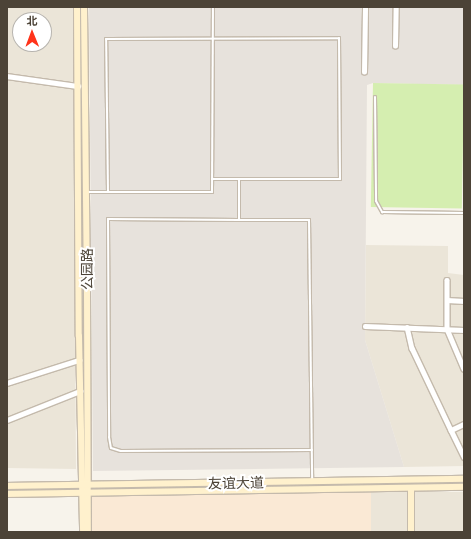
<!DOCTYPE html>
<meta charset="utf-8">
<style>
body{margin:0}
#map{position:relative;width:471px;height:539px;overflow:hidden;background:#f7f3eb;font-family:Quicksand,"Noto Sans SC",sans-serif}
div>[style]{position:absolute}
.residential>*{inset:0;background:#ebe5d8;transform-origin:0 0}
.commercial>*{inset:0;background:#fae9d5;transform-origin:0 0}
.industrial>*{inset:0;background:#e7e2dc}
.green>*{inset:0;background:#d5eeb0;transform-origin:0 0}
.roads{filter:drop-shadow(1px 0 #c4baac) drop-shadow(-1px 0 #c4baac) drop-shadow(0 1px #c4baac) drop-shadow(0 -1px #c4baac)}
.lane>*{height:2px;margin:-1px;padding:0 1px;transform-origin:1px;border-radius:1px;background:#fff}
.street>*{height:4.5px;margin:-2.25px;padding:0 2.25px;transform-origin:2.25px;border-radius:2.25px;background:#fff}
.secondary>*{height:6px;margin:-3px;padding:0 3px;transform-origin:3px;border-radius:3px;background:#fff1cd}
span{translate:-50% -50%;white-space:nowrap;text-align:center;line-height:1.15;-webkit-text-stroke:4px #fff;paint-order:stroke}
.street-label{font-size:14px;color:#4c4337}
.frame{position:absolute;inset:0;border:8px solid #4c4337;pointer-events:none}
.north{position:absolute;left:12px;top:12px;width:40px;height:40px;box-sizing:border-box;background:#fff;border:1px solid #b7b4af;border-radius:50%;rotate:359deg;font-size:11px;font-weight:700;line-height:16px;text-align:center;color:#4c4337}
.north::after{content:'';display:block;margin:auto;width:14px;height:18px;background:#ff331a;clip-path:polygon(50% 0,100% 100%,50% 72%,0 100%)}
</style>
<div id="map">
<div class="residential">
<div style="clip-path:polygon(evenodd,7px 7px,73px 7px,76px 469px,7px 468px,7px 7px,20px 20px,44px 20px,44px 44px,20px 44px,20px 20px)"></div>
<div style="clip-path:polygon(366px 245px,448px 246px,448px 273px,464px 275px,464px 466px,404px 467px,365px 340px)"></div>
<div style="left:411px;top:489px;width:43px;height:40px;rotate:91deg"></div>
<div style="left:414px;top:492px;width:50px;height:40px"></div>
</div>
<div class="commercial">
<div style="left:371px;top:491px;width:41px;height:283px;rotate:90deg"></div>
</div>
<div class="industrial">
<div style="clip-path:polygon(89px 7px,464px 7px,464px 85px,373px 83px,367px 85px,365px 340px,404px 467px,93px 471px)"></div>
</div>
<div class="green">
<div style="left:373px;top:83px;width:91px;height:124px;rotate:1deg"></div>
</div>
<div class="roads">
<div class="lane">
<div style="left:375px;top:97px;width:104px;rotate:89.4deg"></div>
<div style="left:376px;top:201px;width:13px;rotate:61deg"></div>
<div style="left:382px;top:212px;width:82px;rotate:0.7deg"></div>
<div style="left:239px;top:179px;width:41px;rotate:90deg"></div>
<div style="left:239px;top:220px;width:70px"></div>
<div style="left:309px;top:220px;width:261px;rotate:89.3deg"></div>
<div style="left:87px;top:192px;width:125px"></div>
<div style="left:212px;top:192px;width:185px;rotate:-89.7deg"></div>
<div style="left:108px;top:192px;width:153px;rotate:-90.7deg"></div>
<div style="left:106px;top:39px;width:233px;rotate:-0.2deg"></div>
<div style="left:339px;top:38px;width:141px;rotate:89.6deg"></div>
<div style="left:340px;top:179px;width:128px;rotate:180deg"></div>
<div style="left:239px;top:220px;width:131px;rotate:-179.6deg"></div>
<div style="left:108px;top:219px;width:218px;rotate:89.7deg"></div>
<div style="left:109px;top:437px;width:11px;rotate:80deg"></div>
<div style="left:111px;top:448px;width:10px;rotate:17deg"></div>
<div style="left:121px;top:451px;width:191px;rotate:-0.3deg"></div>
</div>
<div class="street">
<div style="left:395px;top:46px;width:39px;rotate:-89deg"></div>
<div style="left:364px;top:72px;width:65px;rotate:-89.1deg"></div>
<div style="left:7px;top:76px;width:72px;rotate:8deg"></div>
<div style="left:447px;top:280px;width:49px;rotate:90deg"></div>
<div style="left:447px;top:329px;width:43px;rotate:67deg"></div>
<div style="left:447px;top:300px;width:17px;rotate:3deg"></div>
<div style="left:365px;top:326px;width:99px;rotate:2.3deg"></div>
<div style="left:407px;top:327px;width:22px;rotate:77deg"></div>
<div style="left:412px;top:348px;width:91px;rotate:64.6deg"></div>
<div style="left:451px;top:430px;width:14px;rotate:-25deg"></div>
<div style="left:7px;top:383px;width:76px;rotate:-17.7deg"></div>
<div style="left:7px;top:420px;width:79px;rotate:-21.7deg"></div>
<div style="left:451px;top:430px;width:30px;rotate:64deg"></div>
</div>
<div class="secondary">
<div style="left:77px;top:7px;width:329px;rotate:89.7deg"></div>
<div style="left:79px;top:336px;width:196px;rotate:88.8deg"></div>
<div style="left:84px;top:7px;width:285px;rotate:89.4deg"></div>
<div style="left:87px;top:292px;width:240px;rotate:89.8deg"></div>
<div style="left:7px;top:486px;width:457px;rotate:-0.9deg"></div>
<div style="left:411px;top:488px;width:44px;rotate:90deg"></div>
<div style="left:7px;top:494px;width:457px;rotate:-0.9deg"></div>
</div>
</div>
<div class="street-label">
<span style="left:87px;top:269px;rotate:-90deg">公园路</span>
<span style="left:236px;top:483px;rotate:-1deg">友谊大道</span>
</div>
<div class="frame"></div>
<div class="north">北</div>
</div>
